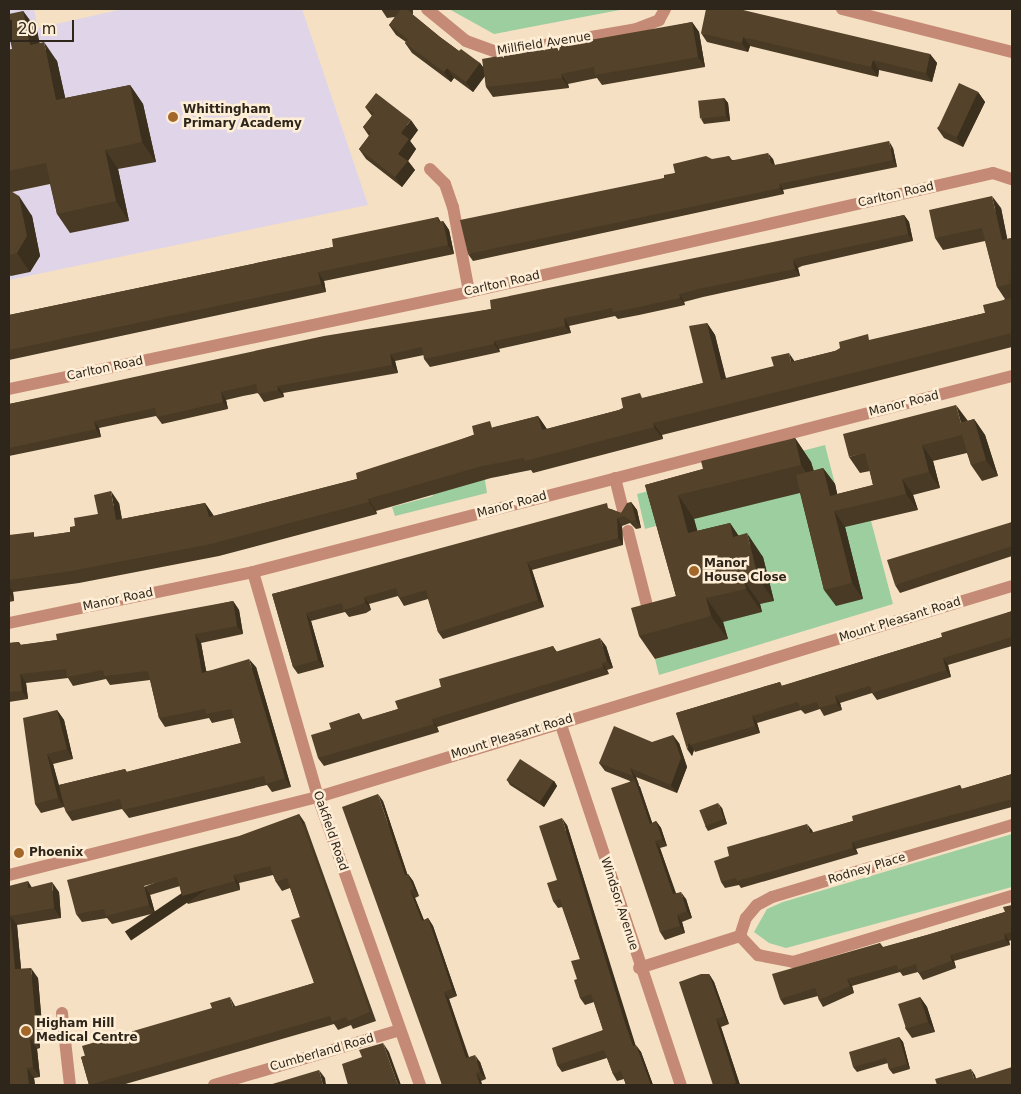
<!DOCTYPE html>
<style>
body{margin:0}
#map{position:relative;width:1021px;height:1094px;overflow:hidden;background:#f5e0c3;font-family:"DejaVu Sans",sans-serif}
div>[style]{position:absolute}
.education>*{inset:0;background:#dfd4e8}
.green>*{inset:0;background:#9ccea0}
.minor>*{height:12px;margin:-6px;padding:0 6px;transform-origin:6px;border-radius:6px;background:#c58a75}
.wall>*{inset:0;background:#483a24}
.shaded-wall>*{inset:0;background:#3b2f1d;transform-origin:0 0}
.building>*{inset:0;background:#54432a;transform-origin:0 0}
.dots>*{width:14px;height:14px;translate:-50% -50%;box-sizing:border-box;border:2px solid #ffeed6;border-radius:50%}
span{translate:-50% -50%;white-space:nowrap;text-align:center;line-height:1.15;-webkit-text-stroke:5px #ffeed6;paint-order:stroke}
.street-label{font-size:12px;color:#2e261b}
.poi-label{font-size:12px;color:#2e261b;font-weight:700}
.left{translate:0 -50%;text-align:left}
.frame{position:absolute;inset:0;border:10px solid #2e261b;pointer-events:none}
.scale{position:absolute;left:10px;top:20px;width:64px;height:22px;box-sizing:border-box;border:2px solid #2e261b;border-top:0;padding-left:6px;font-size:15px;line-height:18px;white-space:nowrap;color:#2e261b;-webkit-text-stroke:4px #ffeed6;paint-order:stroke}
</style>
<div id="map">
<div class="education">
<div style="clip-path:polygon(9px 9px,34px 9px,38px 28px,123px 9px,302px 9px,368px 205px,9px 280px)"></div>
</div>
<div class="green">
<div style="clip-path:polygon(449px 9px,625px 9px,494px 34px)"></div>
<div style="clip-path:polygon(825px 445px,835px 484px,807px 491px,841px 508px,866px 502px,893px 604px,659px 675px,655px 659px,728px 639px,666px 523px,645px 529px,637px 494px)"></div>
<div style="clip-path:polygon(484px 474px,487px 493px,395px 516px,392px 507px,433px 496px,432px 493px)"></div>
<div style="clip-path:polygon(1012px 834px,1012px 887px,786px 948px,769px 943px,754px 932px,767px 909px,783px 902px)"></div>
</div>
<div class="minor">
<div style="left:427px;top:9px;width:50px;rotate:39.4deg"></div>
<div style="left:466px;top:41px;width:35px;rotate:20deg"></div>
<div style="left:499px;top:53px;width:139px;rotate:-9.9deg"></div>
<div style="left:636px;top:29px;width:25px;rotate:-21deg"></div>
<div style="left:659px;top:20px;width:13px;rotate:-61deg"></div>
<div style="left:842px;top:9px;width:175px;rotate:14.2deg"></div>
<div style="left:430px;top:169px;width:21px;rotate:45deg"></div>
<div style="left:445px;top:184px;width:24px;rotate:71deg"></div>
<div style="left:453px;top:207px;width:86px;rotate:79.3deg"></div>
<div style="left:9px;top:389px;width:470px;rotate:-11.9deg"></div>
<div style="left:469px;top:292px;width:537px;rotate:-12.79deg"></div>
<div style="left:993px;top:173px;width:20px;rotate:18deg"></div>
<div style="left:615px;top:478px;width:36px;rotate:76deg"></div>
<div style="left:628px;top:531px;width:89px;rotate:75.7deg"></div>
<div style="left:253px;top:572px;width:234px;rotate:73.9deg"></div>
<div style="left:318px;top:797px;width:306px;rotate:70.5deg"></div>
<div style="left:9px;top:623px;width:249px;rotate:-11.8deg"></div>
<div style="left:253px;top:572px;width:784px;rotate:-14.48deg"></div>
<div style="left:560px;top:722px;width:383px;rotate:71.6deg"></div>
<div style="left:9px;top:875px;width:319px;rotate:-14.2deg"></div>
<div style="left:318px;top:797px;width:725px;rotate:-16.91deg"></div>
<div style="left:740px;top:936px;width:19px;rotate:-72deg"></div>
<div style="left:746px;top:918px;width:17px;rotate:-50deg"></div>
<div style="left:757px;top:905px;width:17px;rotate:-28deg"></div>
<div style="left:772px;top:897px;width:251px;rotate:-16.7deg"></div>
<div style="left:740px;top:936px;width:26px;rotate:47deg"></div>
<div style="left:758px;top:955px;width:36px;rotate:11deg"></div>
<div style="left:793px;top:962px;width:229px;rotate:-16.8deg"></div>
<div style="left:639px;top:968px;width:106px;rotate:-17.6deg"></div>
<div style="left:62px;top:1013px;width:72px;rotate:83.7deg"></div>
<div style="left:214px;top:1085px;width:194px;rotate:-16.5deg"></div>
</div>
<div class="wall">
<div style="clip-path:polygon(381px 9px,413px 9px,413px 14px,412px 14px,440px 37px,459px 51px,480px 63px,483px 67px,692px 22px,699px 32px,705px 67px,602px 85px,597px 78px,568px 84px,569px 88px,493px 97px,486px 87px,485px 76px,473px 92px,454px 78px,451px 82px,412px 53px,405px 43px,406px 42px,396px 35px,389px 25px,395px 17px,387px 18px)"></div>
<div style="clip-path:polygon(23px 11px,37px 30px,39px 43px,57px 61px,65px 98px,130px 85px,143px 104px,156px 162px,118px 169px,129px 221px,70px 233px,57px 214px,50px 184px,12px 192px,32px 216px,40px 256px,30px 272px,11px 276px,9px 275px,9px 50px,12px 49px)"></div>
<div style="clip-path:polygon(701px 33px,930px 54px,937px 63px,932px 82px,879px 70px,878px 77px,750px 46px,748px 52px,707px 42px)"></div>
<div style="clip-path:polygon(978px 92px,985px 102px,963px 147px,944px 138px,937px 128px)"></div>
<div style="clip-path:polygon(724px 98px,728px 103px,730px 121px,704px 124px,701px 119px)"></div>
<div style="clip-path:polygon(365px 107px,418px 130px,410px 141px,416px 149px,408px 161px,415px 170px,402px 187px,366px 159px,359px 149px,369px 136px,363px 127px,372px 116px)"></div>
<div style="clip-path:polygon(893px 148px,897px 167px,783px 190px,784px 194px,473px 261px,468px 254px,664px 178px,675px 173px,729px 156px,732px 160px,773px 159px,775px 165px)"></div>
<div style="clip-path:polygon(1001px 208px,1007px 239px,1012px 238px,1012px 347px,662px 435px,663px 439px,533px 473px,531px 470px,491px 478px,376px 511px,377px 514px,219px 556px,79px 583px,13px 592px,14px 601px,9px 602px,9px 535px,37px 537px,70px 532px,75px 526px,98px 514px,119px 503px,122px 519px,205px 503px,214px 516px,357px 479px,494px 427px,538px 416px,547px 429px,619px 410px,644px 398px,703px 383px,707px 323px,715px 335px,726px 378px,835px 351px,872px 340px,985px 313px,1005px 299px,997px 287px,985px 241px,943px 250px,935px 238px)"></div>
<div style="clip-path:polygon(904px 215px,909px 222px,913px 241px,802px 266px,798px 268px,800px 276px,703px 297px,684px 302px,685px 305px,639px 315px,618px 319px,615px 316px,569px 326px,571px 333px,499px 349px,500px 352px,430px 367px,424px 359px,424px 355px,395px 361px,398px 373px,283px 393px,284px 397px,264px 402px,258px 393px,243px 396px,226px 400px,228px 409px,162px 424px,156px 416px,127px 422px,99px 428px,101px 437px,9px 456px,9px 404px,491px 309px)"></div>
<div style="clip-path:polygon(438px 217px,441px 222px,443px 221px,449px 230px,454px 254px,324px 281px,326px 292px,9px 360px,9px 315px,333px 247px)"></div>
<div style="clip-path:polygon(974px 419px,985px 435px,998px 476px,982px 481px,971px 465px,967px 453px,933px 461px,940px 488px,913px 495px,918px 510px,845px 527px,863px 599px,836px 606px,824px 590px,800px 493px,694px 519px,697px 531px,730px 523px,738px 535px,763px 557px,774px 601px,760px 604px,762px 612px,723px 622px,728px 639px,655px 659px,639px 636px,676px 596px,645px 485px,703px 469px,795px 438px,811px 462px,814px 471px,823px 468px,835px 484px,837px 494px,873px 485px,870px 471px,860px 473px,849px 457px)"></div>
<div style="clip-path:polygon(631px 502px,637px 510px,641px 528px,636px 529px,630px 523px,622px 526px,623px 545px,532px 570px,544px 607px,443px 639px,438px 632px,428px 599px,404px 606px,398px 596px,369px 604px,371px 610px,366px 613px,349px 617px,345px 612px,311px 621px,324px 667px,298px 674px,293px 667px,272px 594px,611px 509px,621px 513px)"></div>
<div style="clip-path:polygon(1012px 522px,1012px 556px,900px 593px,895px 585px)"></div>
<div style="clip-path:polygon(233px 601px,239px 610px,243px 634px,201px 643px,206px 671px,256px 667px,291px 787px,272px 792px,267px 785px,129px 818px,122px 809px,72px 821px,66px 812px,64px 807px,41px 813px,35px 804px,57px 710px,64px 720px,73px 759px,53px 764px,59px 785px,125px 769px,127px 772px,241px 743px,234px 718px,212px 723px,209px 718px,165px 727px,159px 718px,150px 680px,110px 685px,106px 679px,73px 686px,68px 678px,26px 683px,28px 699px,9px 702px,9px 643px,19px 642px,21px 645px,57px 640px)"></div>
<div style="clip-path:polygon(1012px 611px,1012px 646px,948px 665px,951px 677px,877px 700px,872px 693px,840px 703px,842px 710px,824px 716px,820px 709px,805px 714px,801px 710px,757px 723px,760px 733px,695px 752px,694px 750px,692px 756px,676px 713px,780px 682px,782px 686px,942px 637px)"></div>
<div style="clip-path:polygon(553px 646px,557px 652px,606px 646px,613px 668px,607px 670px,609px 674px,437px 727px,439px 732px,324px 766px,318px 758px,359px 713px,363px 720px,398px 709px,441px 687px)"></div>
<div style="clip-path:polygon(652px 742px,679px 743px,687px 767px,677px 793px,636px 777px,639px 785px,638px 785px,640px 787px,652px 823px,656px 821px,661px 828px,667px 846px,660px 848px,676px 893px,686px 899px,692px 918px,682px 922px,685px 933px,665px 940px,660px 932px,630px 781px,605px 771px,599px 763px)"></div>
<div style="clip-path:polygon(1012px 774px,1012px 807px,856px 849px,858px 854px,741px 888px,739px 885px,725px 888px,721px 882px,729px 856px,812px 830px,813px 833px,853px 821px,960px 785px,962px 789px)"></div>
<div style="clip-path:polygon(507px 780px,554px 781px,557px 786px,544px 807px,510px 785px)"></div>
<div style="clip-path:polygon(383px 801px,407px 874px,408px 874px,413px 881px,419px 896px,415px 898px,424px 920px,428px 918px,433px 926px,457px 996px,449px 999px,469px 1057px,480px 1062px,486px 1079px,481px 1081px,482px 1085px,442px 1085px)"></div>
<div style="clip-path:polygon(722px 808px,727px 824px,708px 831px,705px 826px)"></div>
<div style="clip-path:polygon(305px 823px,376px 1021px,353px 1029px,351px 1025px,338px 1030px,334px 1024px,122px 1085px,89px 1085px,81px 1057px,235px 1006px,236px 1007px,314px 983px,300px 917px,290px 888px,282px 891px,276px 882px,273px 875px,239px 883px,240px 890px,188px 904px,182px 896px,180px 886px,150px 895px,155px 913px,112px 924px,107px 918px,82px 922px,76px 914px)"></div>
<div style="clip-path:polygon(567px 825px,630px 1030px,635px 1045px,641px 1052px,653px 1085px,626px 1085px,624px 1079px,617px 1081px,613px 1074px,607px 1058px,562px 1072px,557px 1065px,603px 1030px,594px 1002px,585px 1005px,580px 998px,577px 979px,580px 959px,562px 907px,558px 908px,553px 901px)"></div>
<div style="clip-path:polygon(9px 886px,32px 887px,59px 892px,61px 918px,17px 925px,21px 969px,38px 978px,43px 1037px,39px 1037px,40px 1048px,37px 1049px,40px 1077px,34px 1078px,35px 1085px,9px 1085px)"></div>
<div style="clip-path:polygon(1012px 905px,1012px 940px,1009px 941px,1010px 945px,954px 961px,956px 968px,923px 980px,918px 972px,903px 976px,900px 972px,852px 986px,854px 993px,823px 1007px,819px 1000px,818px 996px,784px 1005px,780px 999px,880px 943px,883px 947px,927px 935px,1005px 912px)"></div>
<div style="clip-path:polygon(709px 974px,714px 982px,729px 1024px,721px 1027px,740px 1085px,713px 1085px)"></div>
<div style="clip-path:polygon(920px 997px,927px 1007px,935px 1032px,912px 1038px,905px 1028px)"></div>
<div style="clip-path:polygon(899px 1037px,903px 1042px,910px 1069px,893px 1074px,889px 1069px,888px 1063px,857px 1072px,853px 1067px)"></div>
</div>
<div class="shaded-wall">
<div style="clip-path:polygon(23px 11px,37px 30px,44px 64px,30px 45px)"></div>
<div style="clip-path:polygon(692px 22px,699px 32px,705px 67px,698px 57px)"></div>
<div style="clip-path:polygon(743px 37px,750px 46px,748px 52px,742px 43px)"></div>
<div style="clip-path:polygon(44px 42px,57px 61px,70px 119px,56px 100px)"></div>
<div style="clip-path:polygon(930px 54px,937px 63px,932px 82px,926px 73px)"></div>
<div style="clip-path:polygon(873px 60px,879px 70px,878px 77px,871px 67px)"></div>
<div style="clip-path:polygon(480px 63px,487px 73px,473px 92px,466px 82px)"></div>
<div style="clip-path:polygon(447px 68px,454px 78px,451px 82px,444px 72px)"></div>
<div style="clip-path:polygon(561px 74px,568px 84px,569px 88px,562px 78px)"></div>
<div style="clip-path:polygon(130px 85px,143px 104px,156px 162px,142px 142px)"></div>
<div style="clip-path:polygon(978px 92px,985px 102px,963px 147px,956px 137px)"></div>
<div style="clip-path:polygon(724px 98px,728px 103px,730px 121px,726px 116px)"></div>
<div style="clip-path:polygon(411px 120px,418px 130px,410px 141px,416px 149px,408px 161px,415px 170px,402px 187px,395px 177px,401px 133px)"></div>
<div style="clip-path:polygon(889px 141px,893px 148px,897px 167px,893px 160px)"></div>
<div style="clip-path:polygon(105px 150px,118px 169px,129px 221px,116px 201px)"></div>
<div style="clip-path:polygon(768px 153px,773px 159px,775px 169px,771px 163px)"></div>
<div style="clip-path:polygon(779px 184px,783px 190px,784px 194px,780px 188px)"></div>
<div style="clip-path:polygon(19px 196px,32px 216px,40px 256px,30px 272px,17px 253px)"></div>
<div style="clip-path:polygon(992px 196px,1001px 208px,1010px 252px,1002px 240px)"></div>
<div style="clip-path:polygon(904px 215px,909px 222px,913px 241px,908px 234px)"></div>
<div style="clip-path:polygon(443px 221px,449px 230px,454px 254px,448px 245px)"></div>
<div style="clip-path:polygon(793px 260px,798px 268px,800px 276px,795px 269px)"></div>
<div style="clip-path:polygon(318px 272px,324px 281px,326px 292px,321px 284px)"></div>
<div style="clip-path:polygon(679px 294px,684px 302px,685px 305px,680px 298px)"></div>
<div style="clip-path:polygon(564px 318px,569px 326px,571px 333px,565px 326px)"></div>
<div style="clip-path:polygon(707px 323px,715px 335px,729px 392px,721px 380px)"></div>
<div style="clip-path:polygon(494px 341px,499px 349px,500px 352px,494px 344px)"></div>
<div style="clip-path:polygon(789px 353px,797px 365px,791px 362px)"></div>
<div style="clip-path:polygon(390px 354px,395px 361px,398px 373px,392px 365px)"></div>
<div style="clip-path:polygon(277px 386px,283px 393px,284px 397px,278px 390px)"></div>
<div style="clip-path:polygon(221px 392px,226px 400px,228px 409px,223px 402px)"></div>
<div style="clip-path:polygon(956px 405px,968px 421px,961px 423px)"></div>
<div style="clip-path:polygon(538px 416px,546px 428px,550px 442px,542px 430px)"></div>
<div style="clip-path:polygon(974px 419px,985px 435px,998px 476px,986px 460px)"></div>
<div style="clip-path:polygon(94px 421px,99px 428px,101px 437px,96px 429px)"></div>
<div style="clip-path:polygon(653px 423px,662px 435px,663px 439px,654px 427px)"></div>
<div style="clip-path:polygon(795px 438px,811px 462px,818px 489px,801px 465px)"></div>
<div style="clip-path:polygon(922px 445px,933px 461px,940px 488px,929px 472px)"></div>
<div style="clip-path:polygon(823px 468px,835px 484px,841px 510px,830px 496px)"></div>
<div style="clip-path:polygon(902px 479px,913px 495px,918px 510px,906px 494px)"></div>
<div style="clip-path:polygon(111px 491px,119px 503px,124px 532px,116px 520px)"></div>
<div style="clip-path:polygon(678px 495px,694px 519px,705px 557px,688px 533px)"></div>
<div style="clip-path:polygon(368px 499px,376px 511px,377px 514px,369px 502px)"></div>
<div style="clip-path:polygon(631px 502px,637px 510px,641px 528px,636px 520px)"></div>
<div style="clip-path:polygon(205px 503px,213px 515px,217px 529px,209px 517px)"></div>
<div style="clip-path:polygon(834px 511px,845px 527px,863px 599px,852px 583px)"></div>
<div style="clip-path:polygon(617px 518px,622px 526px,623px 545px,618px 538px)"></div>
<div style="clip-path:polygon(730px 523px,746px 547px,733px 537px)"></div>
<div style="clip-path:polygon(747px 533px,763px 557px,774px 601px,758px 577px)"></div>
<div style="clip-path:polygon(527px 562px,532px 570px,544px 607px,538px 600px)"></div>
<div style="clip-path:polygon(744px 581px,760px 604px,762px 612px,746px 589px)"></div>
<div style="clip-path:polygon(9px 586px,13px 592px,14px 601px,9px 593px)"></div>
<div style="clip-path:polygon(364px 597px,369px 604px,371px 610px,365px 602px)"></div>
<div style="clip-path:polygon(706px 598px,723px 622px,728px 639px,711px 616px)"></div>
<div style="clip-path:polygon(233px 601px,239px 610px,243px 634px,237px 626px)"></div>
<div style="clip-path:polygon(306px 613px,311px 621px,324px 667px,318px 660px)"></div>
<div style="clip-path:polygon(195px 634px,201px 643px,208px 681px,202px 673px)"></div>
<div style="clip-path:polygon(600px 638px,606px 646px,613px 668px,607px 661px)"></div>
<div style="clip-path:polygon(943px 658px,948px 665px,951px 677px,946px 670px)"></div>
<div style="clip-path:polygon(249px 659px,256px 667px,291px 787px,285px 778px)"></div>
<div style="clip-path:polygon(602px 663px,607px 670px,609px 674px,603px 667px)"></div>
<div style="clip-path:polygon(20px 674px,26px 683px,28px 699px,22px 691px)"></div>
<div style="clip-path:polygon(835px 696px,840px 703px,842px 710px,837px 703px)"></div>
<div style="clip-path:polygon(57px 710px,64px 720px,73px 759px,67px 749px)"></div>
<div style="clip-path:polygon(752px 716px,757px 723px,760px 733px,755px 726px)"></div>
<div style="clip-path:polygon(432px 719px,437px 727px,439px 732px,434px 724px)"></div>
<div style="clip-path:polygon(673px 735px,679px 743px,687px 767px,677px 793px,671px 785px)"></div>
<div style="clip-path:polygon(689px 742px,690px 745px,694px 750px,692px 756px,687px 749px)"></div>
<div style="clip-path:polygon(47px 754px,53px 764px,64px 807px,58px 798px)"></div>
<div style="clip-path:polygon(630px 768px,636px 777px,639px 785px,633px 776px)"></div>
<div style="clip-path:polygon(635px 780px,640px 787px,655px 831px,650px 824px)"></div>
<div style="clip-path:polygon(554px 781px,557px 786px,544px 807px,540px 802px)"></div>
<div style="clip-path:polygon(378px 794px,383px 801px,410px 882px,405px 875px)"></div>
<div style="clip-path:polygon(718px 803px,722px 808px,727px 824px,724px 819px)"></div>
<div style="left:299px;top:814px;width:11px;height:210px;rotate:56deg"></div>
<div style="clip-path:polygon(562px 818px,567px 825px,638px 1053px,633px 1046px,625px 1023px)"></div>
<div style="clip-path:polygon(656px 821px,661px 828px,667px 846px,662px 839px)"></div>
<div style="clip-path:polygon(807px 824px,812px 830px,815px 840px,810px 833px)"></div>
<div style="clip-path:polygon(655px 841px,660px 848px,678px 901px,673px 894px)"></div>
<div style="clip-path:polygon(852px 842px,856px 849px,858px 854px,853px 848px)"></div>
<div style="clip-path:polygon(408px 874px,413px 881px,419px 896px,414px 889px)"></div>
<div style="clip-path:polygon(233px 875px,239px 883px,240px 890px,235px 881px)"></div>
<div style="clip-path:polygon(28px 881px,34px 891px,28px 888px)"></div>
<div style="clip-path:polygon(52px 882px,59px 892px,61px 918px,54px 908px)"></div>
<div style="clip-path:polygon(144px 886px,150px 895px,155px 913px,149px 905px)"></div>
<div style="clip-path:polygon(410px 890px,415px 898px,427px 928px,422px 921px)"></div>
<div style="clip-path:polygon(681px 892px,686px 899px,692px 918px,687px 911px)"></div>
<div style="clip-path:polygon(677px 915px,682px 922px,685px 933px,680px 926px)"></div>
<div style="clip-path:polygon(10px 916px,17px 925px,22px 979px,15px 969px)"></div>
<div style="clip-path:polygon(428px 918px,433px 926px,457px 996px,452px 989px)"></div>
<div style="clip-path:polygon(1004px 934px,1009px 941px,1010px 945px,1005px 939px)"></div>
<div style="clip-path:polygon(950px 955px,954px 961px,956px 968px,952px 961px)"></div>
<div style="clip-path:polygon(31px 968px,38px 978px,43px 1037px,36px 1027px)"></div>
<div style="clip-path:polygon(709px 974px,714px 982px,729px 1024px,724px 1016px)"></div>
<div style="clip-path:polygon(847px 979px,852px 986px,854px 993px,850px 986px)"></div>
<div style="clip-path:polygon(444px 992px,449px 999px,471px 1066px,466px 1058px)"></div>
<div style="clip-path:polygon(230px 997px,235px 1006px,238px 1016px,233px 1007px)"></div>
<div style="clip-path:polygon(920px 997px,927px 1007px,935px 1032px,928px 1022px)"></div>
<div style="clip-path:polygon(716px 1019px,721px 1027px,740px 1085px,738px 1085px,736px 1083px)"></div>
<div style="clip-path:polygon(32px 1027px,39px 1037px,40px 1048px,34px 1038px)"></div>
<div style="clip-path:polygon(899px 1037px,903px 1042px,910px 1069px,907px 1064px)"></div>
<div style="clip-path:polygon(30px 1039px,37px 1049px,40px 1077px,33px 1067px)"></div>
<div style="clip-path:polygon(383px 1043px,389px 1052px,401px 1085px,398px 1085px)"></div>
<div style="clip-path:polygon(636px 1045px,641px 1052px,653px 1085px,651px 1085px)"></div>
<div style="clip-path:polygon(475px 1055px,480px 1062px,486px 1079px,480px 1072px)"></div>
<div style="clip-path:polygon(27px 1068px,34px 1078px,35px 1085px,29px 1085px)"></div>
<div style="clip-path:polygon(971px 1069px,975px 1075px,978px 1085px,974px 1079px)"></div>
<div style="clip-path:polygon(319px 1070px,325px 1078px,326px 1085px,323px 1085px)"></div>
<div style="clip-path:polygon(476px 1073px,481px 1081px,482px 1085px,480px 1085px)"></div>
</div>
<div class="building">
<div style="clip-path:polygon(401px 9px,406px 9px,440px 37px,459px 51px,461px 49px,480px 63px,466px 82px,447px 68px,444px 72px,405px 43px,408px 39px,389px 25px)"></div>
<div style="clip-path:polygon(706px 9px,739px 9px,930px 54px,926px 73px,873px 60px,871px 67px,743px 37px,742px 43px,701px 33px)"></div>
<div style="clip-path:polygon(23px 11px,30px 45px,44px 42px,56px 100px,130px 85px,142px 142px,105px 150px,116px 201px,57px 214px,46px 163px,9px 171px,9px 50px,12px 49px,9px 34px,9px 14px)"></div>
<div style="clip-path:polygon(692px 22px,698px 57px,595px 75px,594px 67px,561px 74px,562px 78px,486px 87px,482px 59px)"></div>
<div style="left:959px;top:83px;width:21px;height:50px;rotate:25deg"></div>
<div style="clip-path:polygon(376px 93px,411px 120px,401px 133px,409px 139px,398px 154px,408px 161px,395px 177px,359px 149px,371px 133px,363px 127px,374px 113px,365px 107px)"></div>
<div style="left:724px;top:98px;width:18px;height:26px;rotate:84deg"></div>
<div style="clip-path:polygon(889px 141px,893px 160px,779px 184px,780px 188px,468px 254px,460px 220px,664px 178px,664px 175px,675px 173px,673px 164px,706px 156px,712px 159px,729px 156px,730px 161px,768px 153px,771px 163px,775px 165px)"></div>
<div style="clip-path:polygon(9px 190px,19px 196px,27px 236px,17px 253px,9px 255px)"></div>
<div style="clip-path:polygon(992px 196px,1002px 240px,1012px 238px,1012px 289px,1008px 271px,1010px 284px,997px 287px,982px 228px,935px 238px,929px 210px)"></div>
<div style="clip-path:polygon(904px 215px,908px 234px,797px 258px,793px 260px,795px 269px,698px 289px,679px 294px,680px 298px,634px 308px,613px 312px,612px 308px,564px 318px,565px 326px,494px 341px,494px 344px,424px 359px,422px 347px,390px 354px,392px 365px,277px 386px,278px 390px,258px 394px,256px 384px,238px 388px,221px 392px,223px 402px,157px 417px,155px 408px,122px 415px,94px 421px,96px 429px,9px 448px,9px 404px,324px 336px,491px 309px,490px 300px)"></div>
<div style="clip-path:polygon(438px 217px,439px 222px,443px 221px,448px 245px,318px 272px,321px 284px,9px 350px,9px 315px,333px 247px,332px 239px)"></div>
<div style="clip-path:polygon(1012px 298px,1012px 333px,653px 423px,654px 427px,525px 461px,524px 458px,482px 466px,368px 499px,369px 502px,211px 544px,71px 571px,9px 580px,9px 535px,34px 532px,34px 537px,70px 532px,70px 527px,75px 526px,74px 518px,98px 514px,94px 495px,111px 491px,116px 520px,205px 503px,209px 517px,357px 479px,356px 473px,474px 435px,472px 426px,490px 421px,492px 428px,538px 416px,542px 430px,619px 410px,623px 408px,621px 398px,640px 393px,642px 398px,703px 383px,689px 326px,707px 323px,721px 380px,774px 367px,771px 357px,789px 353px,791px 362px,835px 351px,840px 348px,839px 342px,868px 334px,869px 340px,985px 313px,983px 305px)"></div>
<div style="clip-path:polygon(956px 405px,961px 423px,974px 419px,986px 460px,971px 465px,962px 435px,922px 445px,929px 472px,902px 479px,906px 494px,834px 511px,852px 583px,824px 590px,796px 475px,823px 468px,830px 496px,873px 485px,865px 453px,849px 457px,843px 434px)"></div>
<div style="clip-path:polygon(795px 438px,801px 465px,678px 495px,688px 533px,730px 523px,733px 537px,747px 533px,758px 577px,744px 581px,746px 589px,706px 598px,711px 616px,639px 636px,631px 608px,676px 596px,645px 485px,703px 469px,701px 461px)"></div>
<div style="clip-path:polygon(631px 502px,636px 520px,631px 521px,624px 516px,617px 518px,618px 538px,527px 562px,538px 600px,438px 632px,426px 590px,399px 598px,396px 588px,364px 597px,365px 602px,360px 605px,343px 610px,342px 603px,306px 613px,318px 660px,293px 667px,272px 594px,607px 503px,608px 508px,621px 513px,627px 503px)"></div>
<div style="clip-path:polygon(1012px 522px,1012px 546px,895px 585px,887px 560px)"></div>
<div style="clip-path:polygon(233px 601px,237px 626px,195px 634px,202px 673px,249px 659px,285px 778px,266px 784px,264px 776px,123px 810px,120px 799px,66px 812px,59px 785px,125px 769px,126px 772px,241px 743px,231px 709px,206px 714px,205px 709px,159px 718px,148px 671px,104px 676px,103px 670px,67px 677px,66px 669px,20px 674px,22px 691px,9px 692px,9px 643px,19px 642px,19px 645px,57px 640px,56px 634px)"></div>
<div style="clip-path:polygon(1012px 611px,1012px 637px,943px 658px,946px 670px,872px 693px,870px 686px,835px 696px,837px 703px,819px 708px,817px 702px,800px 707px,798px 702px,752px 716px,755px 726px,690px 745px,689px 742px,687px 749px,676px 713px,780px 682px,781px 686px,942px 637px,941px 633px)"></div>
<div style="clip-path:polygon(600px 638px,607px 661px,602px 663px,603px 667px,432px 719px,434px 724px,318px 758px,311px 735px,331px 729px,329px 723px,359px 713px,361px 720px,398px 709px,395px 701px,441px 687px,439px 679px,553px 646px,555px 652px)"></div>
<div style="clip-path:polygon(57px 710px,67px 749px,47px 754px,58px 798px,35px 804px,23px 718px)"></div>
<div style="clip-path:polygon(614px 726px,652px 742px,673px 735px,681px 758px,671px 785px,630px 768px,633px 776px,599px 763px)"></div>
<div style="left:520px;top:759px;width:40px;height:25px;rotate:33deg"></div>
<div style="clip-path:polygon(1012px 774px,1012px 799px,852px 842px,853px 848px,737px 881px,736px 878px,721px 882px,714px 861px,729px 856px,727px 847px,807px 824px,810px 833px,853px 821px,852px 816px,960px 785px,961px 789px)"></div>
<div style="clip-path:polygon(635px 780px,650px 824px,656px 821px,662px 839px,655px 841px,673px 894px,681px 892px,687px 911px,677px 915px,680px 926px,660px 932px,611px 788px)"></div>
<div style="clip-path:polygon(378px 794px,405px 875px,408px 874px,414px 889px,410px 890px,422px 921px,428px 918px,452px 989px,444px 992px,466px 1058px,475px 1055px,480px 1072px,476px 1073px,480px 1085px,442px 1085px,342px 807px)"></div>
<div style="left:718px;top:803px;width:17px;height:20px;rotate:69deg"></div>
<div style="clip-path:polygon(299px 814px,370px 1012px,348px 1021px,346px 1017px,332px 1022px,330px 1016px,89px 1085px,81px 1057px,85px 1056px,82px 1046px,212px 1008px,210px 1003px,230px 997px,233px 1007px,314px 983px,291px 920px,300px 917px,287px 878px,276px 882px,270px 866px,233px 875px,235px 881px,182px 896px,177px 877px,144px 886px,149px 905px,106px 916px,104px 909px,76px 914px,67px 880px,239px 836px)"></div>
<div style="clip-path:polygon(562px 818px,625px 1023px,633px 1046px,636px 1045px,651px 1085px,626px 1085px,621px 1071px,613px 1074px,604px 1050px,557px 1065px,552px 1048px,603px 1030px,591px 994px,580px 998px,574px 980px,577px 979px,571px 961px,580px 959px,560px 899px,553px 901px,547px 883px,557px 880px,539px 826px)"></div>
<div style="clip-path:polygon(28px 881px,28px 888px,52px 882px,54px 908px,10px 916px,15px 969px,31px 968px,36px 1027px,32px 1027px,34px 1038px,30px 1039px,33px 1067px,27px 1068px,29px 1085px,9px 1085px,9px 886px)"></div>
<div style="clip-path:polygon(1012px 905px,1012px 932px,1004px 934px,1005px 939px,950px 955px,952px 961px,918px 973px,916px 964px,898px 970px,897px 965px,847px 979px,850px 986px,819px 1000px,815px 988px,780px 999px,772px 974px,880px 943px,881px 948px,927px 935px,1005px 912px,1003px 907px)"></div>
<div style="clip-path:polygon(701px 974px,709px 974px,724px 1016px,716px 1019px,736px 1083px,728px 1085px,713px 1085px,679px 982px)"></div>
<div style="left:920px;top:997px;width:26px;height:23px;rotate:72deg"></div>
<div style="clip-path:polygon(899px 1037px,907px 1064px,889px 1069px,886px 1058px,853px 1067px,849px 1052px)"></div>
<div style="clip-path:polygon(383px 1043px,398px 1085px,348px 1085px,342px 1064px,362px 1057px,359px 1050px)"></div>
<div style="clip-path:polygon(1012px 1067px,1012px 1085px,937px 1085px,935px 1079px,971px 1069px,974px 1079px)"></div>
<div style="clip-path:polygon(319px 1070px,323px 1085px,269px 1085px)"></div>
</div>
<div class="dots">
<div style="left:173px;top:117px;background:#a3672a"></div>
<div style="left:694px;top:571px;background:#a3672a"></div>
<div style="left:19px;top:853px;background:#a3672a"></div>
<div style="left:26px;top:1031px;background:#a3672a"></div>
</div>
<div class="street-label">
<span style="left:544px;top:44px;rotate:-9deg">Millfield Avenue</span>
<span style="left:896px;top:195px;rotate:-13deg">Carlton Road</span>
<span style="left:502px;top:284px;rotate:-13deg">Carlton Road</span>
<span style="left:105px;top:369px;rotate:-12deg">Carlton Road</span>
<span style="left:904px;top:404px;rotate:-14deg">Manor Road</span>
<span style="left:512px;top:505px;rotate:-15deg">Manor Road</span>
<span style="left:118px;top:600px;rotate:-12deg">Manor Road</span>
<span style="left:900px;top:620px;rotate:-17deg">Mount Pleasant Road</span>
<span style="left:512px;top:737px;rotate:-17deg">Mount Pleasant Road</span>
<span style="left:330px;top:831px;rotate:71deg">Oakfield Road</span>
<span style="left:867px;top:869px;rotate:-17deg">Rodney Place</span>
<span style="left:619px;top:904px;rotate:72deg">Windsor Avenue</span>
<span style="left:322px;top:1053px;rotate:-16deg">Cumberland Road</span>
</div>
<div class="poi-label">
<span class="left" style="left:183px;top:117px">Whittingham<br>Primary Academy</span>
<span class="left" style="left:704px;top:571px">Manor<br>House Close</span>
<span class="left" style="left:29px;top:853px">Phoenix</span>
<span class="left" style="left:36px;top:1031px">Higham Hill<br>Medical Centre</span>
</div>
<div class="frame"></div>
<div class="scale">20 m</div>
</div>
